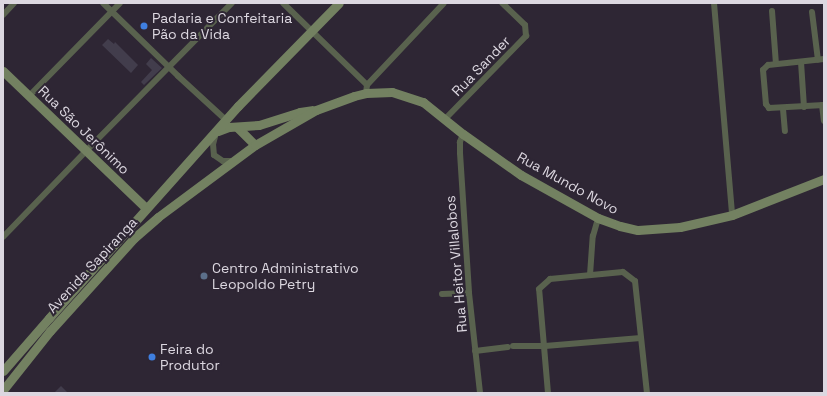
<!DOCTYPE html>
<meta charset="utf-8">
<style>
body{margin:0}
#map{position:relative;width:827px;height:396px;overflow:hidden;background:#2e2634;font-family:"Space Grotesk",sans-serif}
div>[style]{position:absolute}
.building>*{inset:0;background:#423d4c}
.street>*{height:6px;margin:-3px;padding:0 3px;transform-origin:3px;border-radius:3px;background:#59624e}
.secondary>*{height:9px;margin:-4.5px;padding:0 4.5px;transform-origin:4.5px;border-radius:4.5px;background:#738161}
.dots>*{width:11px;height:11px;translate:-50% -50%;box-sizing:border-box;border:2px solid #2e2634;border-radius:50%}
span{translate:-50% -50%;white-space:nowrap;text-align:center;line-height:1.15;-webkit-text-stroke:4px #2e2634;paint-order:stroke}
.poi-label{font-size:14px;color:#dcd7e0}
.left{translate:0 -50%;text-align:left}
.street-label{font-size:14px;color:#dcd7e0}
.frame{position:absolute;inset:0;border:4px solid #dcd7e0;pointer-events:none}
</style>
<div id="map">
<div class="building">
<div style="clip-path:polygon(108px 39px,114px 44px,115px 42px,138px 65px,131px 73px,102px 45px)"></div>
<div style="clip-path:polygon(151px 58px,162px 68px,144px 85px,141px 82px,152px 70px,146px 64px)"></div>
<div style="clip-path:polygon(61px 386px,68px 393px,54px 393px)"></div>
</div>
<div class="street">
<div style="left:103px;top:3px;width:105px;rotate:44.2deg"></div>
<div style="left:178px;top:76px;width:65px;rotate:42.5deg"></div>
<div style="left:283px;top:3px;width:117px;rotate:44.3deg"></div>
<div style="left:714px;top:3px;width:213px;rotate:85.1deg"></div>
<div style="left:772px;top:11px;width:53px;rotate:85.7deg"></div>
<div style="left:812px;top:12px;width:48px;rotate:82.9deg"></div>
<div style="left:3px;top:15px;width:16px;rotate:-47deg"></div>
<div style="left:824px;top:59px;width:56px;rotate:173.9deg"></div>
<div style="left:768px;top:65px;width:7px;rotate:135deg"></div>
<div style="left:763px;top:70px;width:34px;rotate:85deg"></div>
<div style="left:766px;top:104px;width:5px;rotate:53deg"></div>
<div style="left:769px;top:108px;width:55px;rotate:-3.1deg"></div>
<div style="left:801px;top:62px;width:45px;rotate:86.2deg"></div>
<div style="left:366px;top:93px;width:8px;rotate:-83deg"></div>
<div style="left:367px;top:85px;width:112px;rotate:-46.8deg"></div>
<div style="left:29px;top:96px;width:130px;rotate:-45.6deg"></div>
<div style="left:822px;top:105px;width:16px;rotate:83deg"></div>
<div style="left:783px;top:109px;width:22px;rotate:85deg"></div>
<div style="left:446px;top:118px;width:115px;rotate:-45.7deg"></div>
<div style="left:526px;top:36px;width:11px;rotate:-95deg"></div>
<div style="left:525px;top:25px;width:32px;rotate:-136deg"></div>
<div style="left:216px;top:133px;width:11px;rotate:105deg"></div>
<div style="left:213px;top:144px;width:11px;rotate:85deg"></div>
<div style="left:214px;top:155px;width:11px;rotate:34deg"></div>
<div style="left:223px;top:161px;width:9px"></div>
<div style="left:463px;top:134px;width:9px;rotate:111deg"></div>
<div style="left:460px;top:142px;width:11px;rotate:90deg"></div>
<div style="left:460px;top:153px;width:140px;rotate:86.3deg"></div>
<div style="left:469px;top:293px;width:101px;rotate:83.7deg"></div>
<div style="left:3px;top:237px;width:118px;rotate:-46deg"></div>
<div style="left:85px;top:152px;width:209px;rotate:-45.4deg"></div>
<div style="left:590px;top:275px;width:39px;rotate:-86deg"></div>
<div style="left:593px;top:236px;width:19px;rotate:-74deg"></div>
<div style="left:442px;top:294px;width:27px;rotate:-2deg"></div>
<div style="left:513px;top:346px;width:32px"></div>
<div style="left:545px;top:346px;width:96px;rotate:-4.8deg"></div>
<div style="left:475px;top:351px;width:33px;rotate:-7deg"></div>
<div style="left:548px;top:393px;width:104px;rotate:-94.9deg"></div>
<div style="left:539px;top:289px;width:15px;rotate:-42deg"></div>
<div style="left:550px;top:279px;width:73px;rotate:-5.5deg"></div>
<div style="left:623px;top:272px;width:15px;rotate:37deg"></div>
<div style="left:635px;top:281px;width:113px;rotate:83.9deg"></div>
</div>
<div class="secondary">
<div style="left:3px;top:71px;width:198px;rotate:43.8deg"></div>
<div style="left:237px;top:127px;width:25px;rotate:45deg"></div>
<div style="left:218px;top:131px;width:12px;rotate:-20deg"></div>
<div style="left:229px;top:127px;width:30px;rotate:-4deg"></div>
<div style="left:259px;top:125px;width:43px;rotate:-17.6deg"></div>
<div style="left:300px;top:112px;width:12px;rotate:-9deg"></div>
<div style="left:3px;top:371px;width:70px;rotate:-49deg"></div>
<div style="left:49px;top:318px;width:284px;rotate:-48.3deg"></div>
<div style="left:238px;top:106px;width:144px;rotate:-45.6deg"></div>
<div style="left:3px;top:390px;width:75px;rotate:-51.5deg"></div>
<div style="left:50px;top:331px;width:125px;rotate:-47.9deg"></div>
<div style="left:134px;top:238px;width:32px;rotate:-41deg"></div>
<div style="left:158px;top:217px;width:121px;rotate:-36.6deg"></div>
<div style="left:255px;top:145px;width:70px;rotate:-29.8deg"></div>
<div style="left:316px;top:110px;width:40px;rotate:-20.2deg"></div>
<div style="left:354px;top:96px;width:12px;rotate:-14deg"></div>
<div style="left:366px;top:93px;width:26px;rotate:-2deg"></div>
<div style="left:392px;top:92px;width:33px;rotate:18deg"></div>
<div style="left:423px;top:102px;width:51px;rotate:38.7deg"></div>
<div style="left:463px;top:134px;width:71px;rotate:35.3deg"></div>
<div style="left:521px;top:175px;width:88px;rotate:29.2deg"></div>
<div style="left:598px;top:218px;width:23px;rotate:20deg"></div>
<div style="left:620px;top:226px;width:18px;rotate:13deg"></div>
<div style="left:638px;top:230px;width:42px;rotate:-4.1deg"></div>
<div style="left:680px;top:227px;width:53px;rotate:-13deg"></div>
<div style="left:732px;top:215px;width:99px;rotate:-21.4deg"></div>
</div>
<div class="dots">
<div style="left:144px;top:26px;background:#3f7fe0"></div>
<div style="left:204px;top:276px;background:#5c6f8a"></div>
<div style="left:152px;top:357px;background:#3f7fe0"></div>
</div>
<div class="poi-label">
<span class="left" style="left:152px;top:26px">Padaria e Confeitaria<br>Pão da Vida</span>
<span class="left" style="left:212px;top:276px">Centro Administrativo<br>Leopoldo Petry</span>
<span class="left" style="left:160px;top:357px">Feira do<br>Produtor</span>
</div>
<div class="street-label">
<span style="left:481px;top:66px;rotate:-46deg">Rua Sander</span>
<span style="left:84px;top:130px;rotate:44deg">Rua São Jerônimo</span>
<span style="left:568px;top:183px;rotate:29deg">Rua Mundo Novo</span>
<span style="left:456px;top:264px;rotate:-95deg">Rua Heitor Villalobos</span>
<span style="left:92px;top:265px;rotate:-47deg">Avenida Sapiranga</span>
</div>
<div class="frame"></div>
</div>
